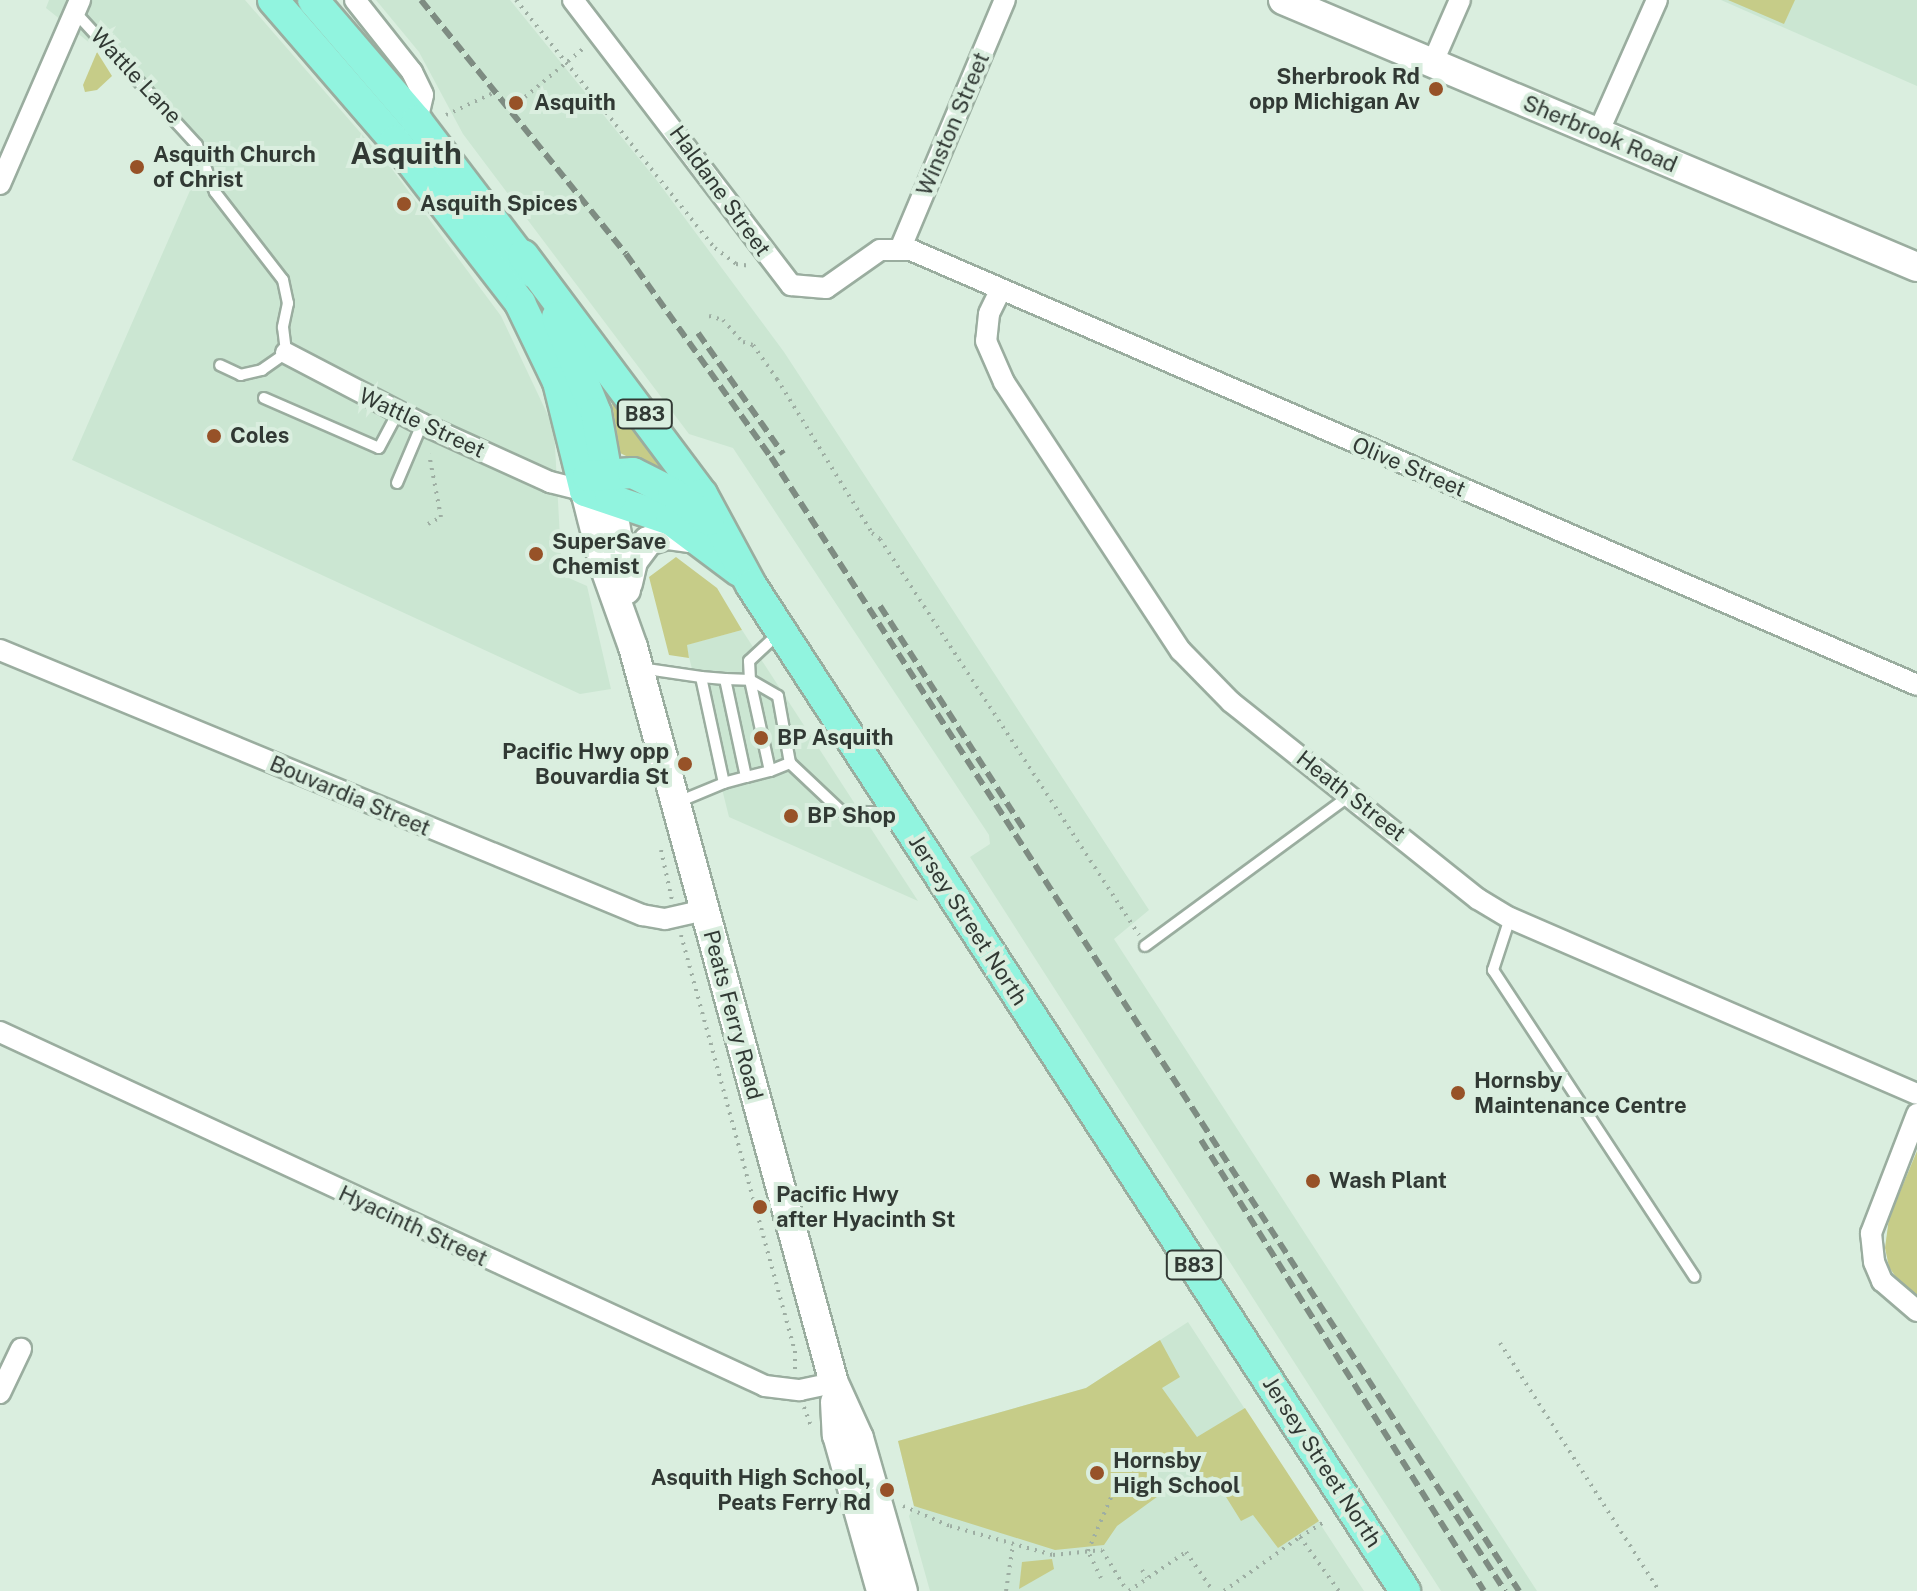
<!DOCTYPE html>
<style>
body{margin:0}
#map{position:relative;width:1917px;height:1591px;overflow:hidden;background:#daeedf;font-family:"Public Sans",sans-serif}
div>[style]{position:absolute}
.built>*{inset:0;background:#cbe6d2}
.green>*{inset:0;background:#c6cc88}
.path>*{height:4px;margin-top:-2px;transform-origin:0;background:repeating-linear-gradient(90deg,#9eaea3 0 2px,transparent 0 8px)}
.roads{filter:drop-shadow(2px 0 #9aad9f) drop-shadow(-2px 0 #9aad9f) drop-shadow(0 2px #9aad9f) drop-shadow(0 -2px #9aad9f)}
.lane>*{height:10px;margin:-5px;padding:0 5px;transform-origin:5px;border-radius:5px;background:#fff}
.street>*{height:20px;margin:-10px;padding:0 10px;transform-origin:10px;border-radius:10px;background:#fff}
.secondary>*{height:28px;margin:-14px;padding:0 14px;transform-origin:14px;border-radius:14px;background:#fff}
.primary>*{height:30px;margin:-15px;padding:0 15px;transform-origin:15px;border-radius:15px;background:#91f4df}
.rail>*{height:6px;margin-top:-3px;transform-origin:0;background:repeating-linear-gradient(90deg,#7e8c82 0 12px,transparent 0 18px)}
.dots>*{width:22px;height:22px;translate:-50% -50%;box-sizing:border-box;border:4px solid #daeedf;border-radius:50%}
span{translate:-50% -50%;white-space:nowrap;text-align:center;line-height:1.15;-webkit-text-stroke:8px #daeedf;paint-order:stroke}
.shield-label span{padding:2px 6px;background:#daeedf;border:2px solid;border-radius:6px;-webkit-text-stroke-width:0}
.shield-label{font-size:20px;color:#313934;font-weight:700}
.street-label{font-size:22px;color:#313934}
.poi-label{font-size:22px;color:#313934;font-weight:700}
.right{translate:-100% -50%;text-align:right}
.left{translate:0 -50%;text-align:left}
.district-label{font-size:30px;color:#313934;font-weight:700}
</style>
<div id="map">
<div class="built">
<div style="clip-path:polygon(49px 0,245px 0,392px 169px,501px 316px,554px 428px,562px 575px,587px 586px,611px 689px,580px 694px,72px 460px,199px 170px,194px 148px,96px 48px,46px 8px)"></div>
<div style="clip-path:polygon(376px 0,510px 0,658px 182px,784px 352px,1149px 910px,1114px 939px,1537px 1591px,1441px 1591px,970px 857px,990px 844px,989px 835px,733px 448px,689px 434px,463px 134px,419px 52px)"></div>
<div style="clip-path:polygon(1721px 0,1917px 0,1917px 86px)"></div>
<div style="clip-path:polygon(742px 630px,918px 901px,729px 817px,686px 645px)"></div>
<div style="clip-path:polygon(1188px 1322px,1364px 1591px,930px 1591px,909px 1516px,914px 1506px,898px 1441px,1086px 1388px)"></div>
</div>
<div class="green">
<div style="clip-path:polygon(1728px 0,1795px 0,1784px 24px)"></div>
<div style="clip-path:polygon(97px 52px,112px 76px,97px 90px,85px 92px,83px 85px)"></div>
<div style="clip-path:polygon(610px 391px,677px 481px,620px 453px)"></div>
<div style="clip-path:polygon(676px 557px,717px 588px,742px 630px,687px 645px,689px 658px,669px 655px,649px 577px)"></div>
<div style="clip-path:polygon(1917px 1151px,1917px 1297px,1906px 1292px,1889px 1267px,1885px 1248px,1889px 1218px)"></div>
<div style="clip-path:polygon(1160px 1340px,1180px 1377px,1162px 1388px,1197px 1437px,1245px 1408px,1319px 1521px,1278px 1548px,1253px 1515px,1241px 1521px,1213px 1476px,1200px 1480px,1182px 1455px,1150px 1476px,1161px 1494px,1117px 1526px,1104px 1545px,1055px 1550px,914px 1506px,898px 1441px,1086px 1388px)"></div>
<div style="clip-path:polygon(1052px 1559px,1054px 1569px,1019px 1589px,1022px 1562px)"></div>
</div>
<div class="path">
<div style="left:516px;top:0;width:318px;rotate:51.3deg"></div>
<div style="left:715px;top:248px;width:26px;rotate:37deg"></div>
<div style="left:736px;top:264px;width:15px;rotate:8deg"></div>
<div style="left:525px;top:97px;width:77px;rotate:-39.7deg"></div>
<div style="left:446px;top:115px;width:52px;rotate:-25.1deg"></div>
<div style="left:709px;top:316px;width:15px;rotate:16deg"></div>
<div style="left:723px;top:320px;width:30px;rotate:48deg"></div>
<div style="left:743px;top:342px;width:10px;rotate:17deg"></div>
<div style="left:753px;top:345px;width:42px;rotate:54.8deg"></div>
<div style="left:777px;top:379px;width:181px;rotate:58.3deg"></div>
<div style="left:872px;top:533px;width:10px;rotate:37deg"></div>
<div style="left:880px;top:539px;width:473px;rotate:56.8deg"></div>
<div style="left:428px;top:524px;width:15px;rotate:-28deg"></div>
<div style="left:441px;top:517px;width:64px;rotate:-100.8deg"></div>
<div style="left:661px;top:850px;width:51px;rotate:77.6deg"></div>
<div style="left:681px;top:935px;width:431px;rotate:74.7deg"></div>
<div style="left:795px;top:1351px;width:20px;rotate:90deg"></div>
<div style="left:1500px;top:1343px;width:295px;rotate:57.3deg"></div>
<div style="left:804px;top:1407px;width:23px;rotate:70deg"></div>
<div style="left:903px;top:1506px;width:51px;rotate:23.1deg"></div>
<div style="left:950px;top:1526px;width:107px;rotate:15.7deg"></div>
<div style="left:1053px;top:1555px;width:49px;rotate:-5.8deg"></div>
<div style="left:1102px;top:1550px;width:48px;rotate:58.6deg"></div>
<div style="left:1300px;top:1537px;width:28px;rotate:-32deg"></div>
<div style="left:1142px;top:1570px;width:9px;rotate:58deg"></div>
<div style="left:1101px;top:1578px;width:30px;rotate:-116deg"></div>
<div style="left:1088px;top:1551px;width:61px;rotate:-66.8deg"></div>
<div style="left:1006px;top:1591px;width:48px;rotate:-81.5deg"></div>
<div style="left:1129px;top:1591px;width:69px;rotate:-34.4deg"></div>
<div style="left:1186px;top:1552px;width:47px;rotate:55.3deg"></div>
<div style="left:1224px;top:1591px;width:93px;rotate:-35.4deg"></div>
<div style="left:1300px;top:1537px;width:67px;rotate:54.2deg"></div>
</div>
<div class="roads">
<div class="lane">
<div style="left:75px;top:12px;width:180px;rotate:47.5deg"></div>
<div style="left:197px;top:145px;width:50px;rotate:69deg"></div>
<div style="left:215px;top:192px;width:111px;rotate:52.3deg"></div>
<div style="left:283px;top:280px;width:24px;rotate:78deg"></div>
<div style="left:288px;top:303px;width:25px;rotate:102deg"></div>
<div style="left:283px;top:327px;width:26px;rotate:83deg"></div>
<div style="left:286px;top:353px;width:29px;rotate:145deg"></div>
<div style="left:262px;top:370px;width:22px;rotate:167deg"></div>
<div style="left:241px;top:375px;width:23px;rotate:-155deg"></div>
<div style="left:264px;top:398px;width:125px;rotate:23.5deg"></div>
<div style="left:379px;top:448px;width:40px;rotate:-62deg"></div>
<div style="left:397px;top:483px;width:64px;rotate:-67deg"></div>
<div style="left:640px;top:668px;width:62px;rotate:8.4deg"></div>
<div style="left:701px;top:677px;width:108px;rotate:77.8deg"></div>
<div style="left:724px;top:783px;width:50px;rotate:157.6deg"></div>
<div style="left:701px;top:677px;width:24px;rotate:5deg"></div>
<div style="left:725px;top:679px;width:100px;rotate:77.9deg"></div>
<div style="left:746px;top:777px;width:23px;rotate:165deg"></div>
<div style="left:725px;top:679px;width:25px;rotate:2deg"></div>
<div style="left:750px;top:680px;width:93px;rotate:77.6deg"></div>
<div style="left:770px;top:771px;width:25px;rotate:166deg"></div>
<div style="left:790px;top:763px;width:70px;rotate:43.3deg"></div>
<div style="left:841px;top:811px;width:52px;rotate:2.2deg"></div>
<div style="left:770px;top:771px;width:22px;rotate:-22deg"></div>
<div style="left:790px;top:763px;width:68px;rotate:-100.2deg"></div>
<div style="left:778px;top:696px;width:32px;rotate:-150deg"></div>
<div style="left:750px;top:680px;width:19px;rotate:-93deg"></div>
<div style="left:749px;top:661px;width:38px;rotate:-43deg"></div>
<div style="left:1510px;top:918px;width:55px;rotate:108.1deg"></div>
<div style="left:1493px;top:970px;width:367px;rotate:56.7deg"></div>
<div style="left:1145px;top:946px;width:253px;rotate:-36.3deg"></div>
</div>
<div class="street">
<div style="left:355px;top:0;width:92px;rotate:51.6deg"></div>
<div style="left:412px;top:72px;width:25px;rotate:64deg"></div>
<div style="left:423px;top:95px;width:27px;rotate:103deg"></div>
<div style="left:573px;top:0;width:359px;rotate:52.6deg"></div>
<div style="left:791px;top:285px;width:35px;rotate:5deg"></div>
<div style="left:826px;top:288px;width:66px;rotate:-35.1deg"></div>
<div style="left:880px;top:250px;width:31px"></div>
<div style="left:911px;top:250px;width:1096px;rotate:23.38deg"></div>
<div style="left:1432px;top:64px;width:70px;rotate:-66.4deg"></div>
<div style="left:1598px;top:133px;width:145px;rotate:-66.1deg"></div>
<div style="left:0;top:184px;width:201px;rotate:-66.5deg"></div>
<div style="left:901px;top:247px;width:268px;rotate:-67.2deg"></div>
<div style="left:1000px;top:291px;width:25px;rotate:116deg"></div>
<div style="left:989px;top:314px;width:27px;rotate:96deg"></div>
<div style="left:986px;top:341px;width:45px;rotate:66.3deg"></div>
<div style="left:1004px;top:382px;width:322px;rotate:56.7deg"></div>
<div style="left:1181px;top:651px;width:71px;rotate:45.6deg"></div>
<div style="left:1231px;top:702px;width:316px;rotate:38.6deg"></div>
<div style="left:1478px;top:899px;width:37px;rotate:31deg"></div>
<div style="left:1510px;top:918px;width:443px;rotate:23.4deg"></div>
<div style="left:286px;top:353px;width:153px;rotate:27.6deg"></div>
<div style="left:422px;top:424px;width:141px;rotate:24.4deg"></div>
<div style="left:550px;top:482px;width:36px;rotate:14deg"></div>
<div style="left:0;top:650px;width:695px;rotate:22.43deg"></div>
<div style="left:642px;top:915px;width:23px;rotate:10deg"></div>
<div style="left:665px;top:919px;width:41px;rotate:-12.7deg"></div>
<div style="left:0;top:1032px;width:843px;rotate:24.83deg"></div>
<div style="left:765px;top:1386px;width:35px;rotate:7deg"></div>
<div style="left:800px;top:1390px;width:35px;rotate:-12deg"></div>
<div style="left:1917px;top:1114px;width:128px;rotate:111.1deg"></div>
<div style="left:1871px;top:1233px;width:29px;rotate:84deg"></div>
<div style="left:1874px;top:1262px;width:21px;rotate:67deg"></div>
<div style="left:1882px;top:1281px;width:46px;rotate:40.6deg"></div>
<div style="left:0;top:1393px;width:49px;rotate:-64.5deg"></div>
</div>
<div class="secondary">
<div style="left:1283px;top:0;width:688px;rotate:22.84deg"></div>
<div style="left:585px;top:491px;width:77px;rotate:75.8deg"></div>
<div style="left:604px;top:566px;width:86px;rotate:70.3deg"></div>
<div style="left:633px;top:647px;width:763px;rotate:74.73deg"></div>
<div style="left:834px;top:1383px;width:60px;rotate:65.6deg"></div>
<div style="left:859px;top:1438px;width:159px;rotate:74deg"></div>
<div style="left:611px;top:498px;width:93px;rotate:80.7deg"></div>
<div style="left:628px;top:583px;width:23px;rotate:-77deg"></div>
<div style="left:633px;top:561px;width:25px;rotate:-53deg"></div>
<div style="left:648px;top:541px;width:20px;rotate:-18deg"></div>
<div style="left:667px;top:535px;width:34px;rotate:8deg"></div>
<div style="left:835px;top:1402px;width:33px;rotate:87deg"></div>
<div style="left:837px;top:1435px;width:162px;rotate:74.2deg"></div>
</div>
<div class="primary">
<div style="left:273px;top:0;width:186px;rotate:49.1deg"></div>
<div style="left:395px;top:141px;width:205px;rotate:52.3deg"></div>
<div style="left:520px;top:303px;width:88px;rotate:64.3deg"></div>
<div style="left:558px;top:382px;width:112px;rotate:76.1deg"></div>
<div style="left:585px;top:491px;width:91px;rotate:18.6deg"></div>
<div style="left:671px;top:520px;width:85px;rotate:36.9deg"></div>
<div style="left:313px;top:0;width:160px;rotate:49.3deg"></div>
<div style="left:417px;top:121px;width:190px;rotate:52.7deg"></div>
<div style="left:523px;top:255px;width:299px;rotate:53.2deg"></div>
<div style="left:702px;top:494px;width:103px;rotate:61.7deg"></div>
<div style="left:751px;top:585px;width:1200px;rotate:56.97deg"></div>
<div style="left:557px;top:317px;width:104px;rotate:67.9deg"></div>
<div style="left:596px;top:413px;width:86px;rotate:80deg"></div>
<div style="left:588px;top:476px;width:45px;rotate:-3.8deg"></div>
<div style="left:633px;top:473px;width:45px;rotate:26.6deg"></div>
<div style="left:673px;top:493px;width:45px;rotate:36.9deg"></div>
</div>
</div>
<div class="rail">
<div style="left:421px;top:0;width:326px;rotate:51.1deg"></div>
<div style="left:626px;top:254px;width:249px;rotate:54.5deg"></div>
<div style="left:771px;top:457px;width:1351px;rotate:57.09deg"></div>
<div style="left:698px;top:333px;width:148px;rotate:54.9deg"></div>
<div style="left:880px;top:606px;width:268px;rotate:57.2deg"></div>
<div style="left:1201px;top:1140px;width:532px;rotate:57.89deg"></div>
<div style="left:1455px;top:1492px;width:118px;rotate:57.1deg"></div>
</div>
<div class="dots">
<div style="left:1436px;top:89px;background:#975228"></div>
<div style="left:516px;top:103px;background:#975228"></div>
<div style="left:137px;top:167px;background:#975228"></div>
<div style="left:404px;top:204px;background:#975228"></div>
<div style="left:214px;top:436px;background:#975228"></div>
<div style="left:536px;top:554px;background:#975228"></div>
<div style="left:761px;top:738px;background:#975228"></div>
<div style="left:685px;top:764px;background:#975228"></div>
<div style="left:791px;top:816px;background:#975228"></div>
<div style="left:1458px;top:1093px;background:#975228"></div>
<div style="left:1313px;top:1181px;background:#975228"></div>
<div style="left:760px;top:1207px;background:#975228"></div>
<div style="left:1097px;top:1473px;background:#975228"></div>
<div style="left:887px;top:1490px;background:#975228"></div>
</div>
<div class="shield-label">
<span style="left:645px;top:414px">B83</span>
<span style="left:1194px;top:1265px">B83</span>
</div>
<div class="street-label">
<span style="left:136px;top:76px;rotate:47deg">Wattle Lane</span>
<span style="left:953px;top:124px;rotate:-67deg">Winston Street</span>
<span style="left:1600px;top:134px;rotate:23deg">Sherbrook Road</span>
<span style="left:720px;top:191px;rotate:54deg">Haldane Street</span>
<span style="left:422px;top:423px;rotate:25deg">Wattle Street</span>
<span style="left:1409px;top:467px;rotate:23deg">Olive Street</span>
<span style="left:350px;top:796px;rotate:23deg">Bouvardia Street</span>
<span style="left:1351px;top:796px;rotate:38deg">Heath Street</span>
<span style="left:968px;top:920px;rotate:57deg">Jersey Street North</span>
<span style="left:733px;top:1015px;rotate:75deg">Peats Ferry Road</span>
<span style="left:413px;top:1226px;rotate:25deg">Hyacinth Street</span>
<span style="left:1322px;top:1462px;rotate:57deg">Jersey Street North</span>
</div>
<div class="poi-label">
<span class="right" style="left:1420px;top:89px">Sherbrook Rd<br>opp Michigan Av</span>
<span class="left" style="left:534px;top:103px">Asquith</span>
<span class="left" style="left:153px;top:167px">Asquith Church<br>of Christ</span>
<span class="left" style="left:420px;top:204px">Asquith Spices</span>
<span class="left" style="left:230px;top:436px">Coles</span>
<span class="left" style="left:552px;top:554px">SuperSave<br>Chemist</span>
<span class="left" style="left:777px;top:738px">BP Asquith</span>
<span class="right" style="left:669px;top:764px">Pacific Hwy opp<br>Bouvardia St</span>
<span class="left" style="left:807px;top:816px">BP Shop</span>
<span class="left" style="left:1474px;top:1093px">Hornsby<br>Maintenance Centre</span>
<span class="left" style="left:1329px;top:1181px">Wash Plant</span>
<span class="left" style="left:776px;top:1207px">Pacific Hwy<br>after Hyacinth St</span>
<span class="left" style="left:1113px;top:1473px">Hornsby<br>High School</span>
<span class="right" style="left:871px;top:1490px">Asquith High School,<br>Peats Ferry Rd</span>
</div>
<div class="district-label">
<span style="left:406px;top:153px">Asquith</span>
</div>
</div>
